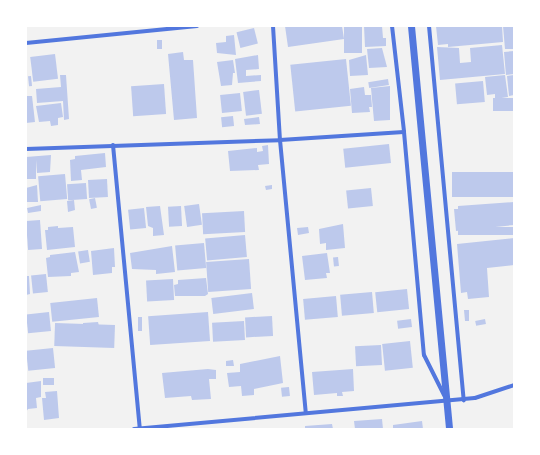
<!DOCTYPE html>
<style>
body{margin:0}
#map{position:relative;width:540px;height:455px;overflow:hidden;background:#f2f2f2;font-family:"Fira Sans",sans-serif}
div>[style]{position:absolute}
.building>*{inset:0;background:#bdc9ec;transform-origin:0 0}
.minor>*{height:4px;margin:-2px;padding:0 2px;transform-origin:2px;border-radius:2px;background:#5277de}
.tertiary>*{height:7px;margin:-3.5px;padding:0 3.5px;transform-origin:3.5px;border-radius:3.5px;background:#5277de}
span{translate:-50% -50%;white-space:nowrap;text-align:center;line-height:1.15;-webkit-text-stroke:4px #fff;paint-order:stroke}
.frame{position:absolute;inset:0;border:27px solid #fff;pointer-events:none}
</style>
<div id="map">
<div class="building">
<div style="clip-path:polygon(285px 26px,342px 26px,344px 39px,288px 47px)"></div>
<div style="left:344px;top:26px;width:18px;height:27px"></div>
<div style="clip-path:polygon(364px 26px,382px 26px,383px 38px,386px 38px,386px 46px,365px 47px)"></div>
<div style="clip-path:polygon(436px 26px,502px 26px,503px 42px,448px 47px,448px 44px,438px 45px)"></div>
<div style="clip-path:polygon(503px 26px,514px 26px,514px 49px,505px 49px)"></div>
<div style="left:254px;top:28px;width:16px;height:18px;rotate:76deg"></div>
<div style="clip-path:polygon(234px 35px,236px 55px,217px 53px,216px 43px,226px 42px,226px 36px)"></div>
<div style="left:157px;top:40px;width:5px;height:9px"></div>
<div style="clip-path:polygon(502px 45px,505px 74px,440px 80px,437px 47px,459px 48px,460px 63px,471px 62px,470px 48px)"></div>
<div style="clip-path:polygon(382px 48px,387px 67px,369px 68px,367px 49px)"></div>
<div style="clip-path:polygon(514px 51px,514px 74px,506px 75px,504px 52px)"></div>
<div style="clip-path:polygon(183px 52px,184px 60px,193px 60px,197px 118px,174px 120px,168px 54px)"></div>
<div style="left:55px;top:54px;width:25px;height:25px;rotate:83deg"></div>
<div style="clip-path:polygon(258px 55px,259px 69px,246px 70px,246px 76px,261px 75px,261px 81px,238px 83px,235px 59px)"></div>
<div style="clip-path:polygon(366px 55px,368px 75px,350px 76px,349px 60px)"></div>
<div style="left:346px;top:59px;width:47px;height:56px;rotate:84deg"></div>
<div style="clip-path:polygon(233px 60px,235px 73px,233px 73px,232px 85px,221px 86px,217px 62px)"></div>
<div style="clip-path:polygon(60px 75px,66px 75px,69px 119px,64px 120px,63px 101px,37px 103px,36px 89px,61px 87px)"></div>
<div style="clip-path:polygon(505px 75px,508px 97px,495px 99px,495px 94px,487px 95px,485px 77px)"></div>
<div style="clip-path:polygon(514px 75px,514px 95px,509px 96px,507px 76px)"></div>
<div style="left:31px;top:76px;width:10px;height:3px;rotate:84deg"></div>
<div style="left:388px;top:79px;width:6px;height:20px;rotate:81deg"></div>
<div style="left:483px;top:81px;width:21px;height:28px;rotate:85deg"></div>
<div style="left:164px;top:84px;width:30px;height:33px;rotate:86deg"></div>
<div style="clip-path:polygon(390px 86px,390px 120px,374px 121px,371px 88px)"></div>
<div style="clip-path:polygon(364px 87px,365px 95px,371px 95px,372px 107px,369px 107px,370px 112px,352px 113px,350px 89px)"></div>
<div style="left:259px;top:90px;width:24px;height:16px;rotate:83deg"></div>
<div style="left:240px;top:93px;width:18px;height:20px;rotate:84deg"></div>
<div style="clip-path:polygon(26px 96px,32px 96px,35px 122px,26px 123px)"></div>
<div style="left:514px;top:98px;width:13px;height:21px;rotate:90deg"></div>
<div style="clip-path:polygon(61px 103px,63px 117px,58px 118px,58px 125px,51px 126px,50px 121px,39px 122px,36px 106px)"></div>
<div style="left:233px;top:116px;width:10px;height:12px;rotate:84deg"></div>
<div style="clip-path:polygon(259px 117px,260px 124px,245px 125px,244px 119px)"></div>
<div style="left:389px;top:144px;width:19px;height:46px;rotate:84deg"></div>
<div style="clip-path:polygon(268px 145px,269px 164px,258px 165px,259px 170px,230px 171px,228px 151px,257px 148px,257px 152px,263px 151px,262px 146px)"></div>
<div style="clip-path:polygon(105px 153px,106px 167px,81px 170px,82px 180px,71px 181px,70px 160px,75px 159px,75px 156px)"></div>
<div style="clip-path:polygon(51px 155px,50px 172px,37px 173px,36px 160px,36px 179px,26px 179px,26px 157px)"></div>
<div style="left:514px;top:172px;width:25px;height:62px;rotate:90deg"></div>
<div style="left:65px;top:174px;width:25px;height:27px;rotate:85deg"></div>
<div style="left:107px;top:179px;width:18px;height:19px;rotate:87deg"></div>
<div style="left:86px;top:183px;width:16px;height:19px;rotate:86deg"></div>
<div style="clip-path:polygon(37px 185px,38px 202px,26px 202px,26px 188px)"></div>
<div style="clip-path:polygon(272px 185px,272px 189px,266px 190px,265px 186px)"></div>
<div style="left:371px;top:188px;width:18px;height:25px;rotate:84deg"></div>
<div style="left:95px;top:198px;width:10px;height:6px;rotate:79deg"></div>
<div style="clip-path:polygon(74px 200px,75px 210px,68px 212px,67px 201px)"></div>
<div style="clip-path:polygon(514px 202px,514px 225px,456px 231px,454px 209px,458px 209px,458px 206px)"></div>
<div style="left:199px;top:204px;width:21px;height:15px;rotate:82deg"></div>
<div style="clip-path:polygon(41px 205px,41px 211px,28px 213px,27px 208px)"></div>
<div style="clip-path:polygon(160px 206px,164px 235px,153px 236px,153px 228px,148px 226px,146px 207px)"></div>
<div style="left:181px;top:206px;width:20px;height:13px;rotate:87deg"></div>
<div style="left:144px;top:208px;width:20px;height:16px;rotate:84deg"></div>
<div style="left:244px;top:211px;width:21px;height:42px;rotate:87deg"></div>
<div style="left:40px;top:220px;width:29px;height:14px;rotate:86deg"></div>
<div style="clip-path:polygon(343px 224px,345px 248px,326px 250px,326px 243px,320px 244px,319px 229px)"></div>
<div style="clip-path:polygon(58px 226px,58px 228px,73px 227px,75px 247px,47px 250px,45px 230px,48px 230px,48px 227px)"></div>
<div style="clip-path:polygon(308px 227px,309px 233px,298px 235px,297px 228px)"></div>
<div style="left:514px;top:227px;width:8px;height:56px;rotate:90deg"></div>
<div style="left:245px;top:235px;width:22px;height:40px;rotate:85deg"></div>
<div style="clip-path:polygon(514px 238px,514px 265px,487px 268px,489px 297px,468px 299px,467px 292px,461px 293px,457px 244px)"></div>
<div style="left:204px;top:243px;width:25px;height:29px;rotate:85deg"></div>
<div style="clip-path:polygon(172px 246px,175px 272px,156px 274px,156px 270px,132px 269px,130px 253px)"></div>
<div style="clip-path:polygon(114px 248px,115px 267px,112px 267px,112px 273px,93px 275px,91px 251px)"></div>
<div style="left:88px;top:250px;width:12px;height:10px;rotate:81deg"></div>
<div style="clip-path:polygon(75px 252px,79px 272px,71px 273px,71px 276px,48px 277px,46px 258px,50px 257px,50px 255px)"></div>
<div style="clip-path:polygon(327px 253px,330px 273px,326px 273px,327px 278px,305px 280px,302px 256px)"></div>
<div style="left:338px;top:257px;width:9px;height:5px;rotate:84deg"></div>
<div style="left:249px;top:259px;width:30px;height:43px;rotate:86deg"></div>
<div style="left:46px;top:274px;width:18px;height:15px;rotate:84deg"></div>
<div style="clip-path:polygon(26px 276px,29px 276px,30px 294px,26px 295px)"></div>
<div style="clip-path:polygon(206px 278px,208px 294px,205px 296px,175px 296px,174px 285px,178px 284px,178px 280px)"></div>
<div style="left:173px;top:279px;width:21px;height:27px;rotate:87deg"></div>
<div style="left:407px;top:289px;width:20px;height:32px;rotate:84deg"></div>
<div style="left:372px;top:292px;width:21px;height:32px;rotate:85deg"></div>
<div style="left:252px;top:293px;width:16px;height:41px;rotate:83deg"></div>
<div style="left:336px;top:296px;width:21px;height:33px;rotate:85deg"></div>
<div style="left:97px;top:298px;width:19px;height:47px;rotate:84deg"></div>
<div style="clip-path:polygon(464px 310px,469px 310px,469px 321px,465px 321px)"></div>
<div style="left:49px;top:312px;width:19px;height:23px;rotate:84deg"></div>
<div style="left:208px;top:312px;width:29px;height:60px;rotate:86deg"></div>
<div style="left:272px;top:316px;width:20px;height:27px;rotate:87deg"></div>
<div style="left:138px;top:317px;width:4px;height:14px"></div>
<div style="left:411px;top:319px;width:8px;height:14px;rotate:83deg"></div>
<div style="left:485px;top:319px;width:5px;height:10px;rotate:79deg"></div>
<div style="left:244px;top:321px;width:19px;height:32px;rotate:87deg"></div>
<div style="clip-path:polygon(98px 322px,99px 326px,83px 328px,83px 323px)"></div>
<div style="left:115px;top:325px;width:23px;height:60px;rotate:92deg"></div>
<div style="left:410px;top:341px;width:27px;height:28px;rotate:84deg"></div>
<div style="left:381px;top:345px;width:20px;height:26px;rotate:87deg"></div>
<div style="left:53px;top:348px;width:20px;height:27px;rotate:84deg"></div>
<div style="clip-path:polygon(280px 356px,283px 383px,254px 389px,254px 395px,242px 396px,241px 386px,229px 387px,227px 373px,240px 372px,240px 364px)"></div>
<div style="clip-path:polygon(233px 360px,234px 366px,226px 366px,226px 361px)"></div>
<div style="clip-path:polygon(208px 369px,216px 370px,216px 379px,209px 379px,211px 399px,192px 400px,191px 396px,165px 398px,162px 373px)"></div>
<div style="clip-path:polygon(353px 369px,354px 391px,342px 392px,343px 396px,337px 396px,337px 393px,314px 395px,312px 372px)"></div>
<div style="left:54px;top:378px;width:7px;height:11px;rotate:90deg"></div>
<div style="clip-path:polygon(41px 381px,41px 397px,36px 398px,37px 408px,28px 409px,26px 412px,26px 383px)"></div>
<div style="left:289px;top:387px;width:9px;height:8px;rotate:84deg"></div>
<div style="clip-path:polygon(57px 391px,59px 418px,44px 420px,42px 398px,46px 398px,45px 392px)"></div>
<div style="clip-path:polygon(382px 419px,383px 429px,355px 429px,354px 421px)"></div>
<div style="clip-path:polygon(422px 421px,423px 429px,393px 429px,393px 425px)"></div>
<div style="clip-path:polygon(332px 424px,333px 429px,305px 429px,305px 426px)"></div>
</div>
<div class="minor">
<div style="left:273px;top:26px;width:114px;rotate:86.5deg"></div>
<div style="left:280px;top:140px;width:274px;rotate:84.6deg"></div>
<div style="left:392px;top:26px;width:107px;rotate:83.5deg"></div>
<div style="left:404px;top:132px;width:224px;rotate:84.9deg"></div>
<div style="left:424px;top:355px;width:45px;rotate:63.4deg"></div>
<div style="left:429px;top:26px;width:376px;rotate:84.7deg"></div>
<div style="left:26px;top:43px;width:172px;rotate:-5.7deg"></div>
<div style="left:113px;top:145px;width:285px;rotate:84.6deg"></div>
<div style="left:26px;top:149px;width:254px;rotate:-2deg"></div>
<div style="left:280px;top:140px;width:124px;rotate:-3.7deg"></div>
<div style="left:134px;top:429px;width:342px;rotate:-5.2deg"></div>
<div style="left:475px;top:398px;width:41px;rotate:-18.4deg"></div>
</div>
<div class="tertiary">
<div style="left:411px;top:26px;width:405px;rotate:84.6deg"></div>
</div>
<div class="frame"></div>
</div>
